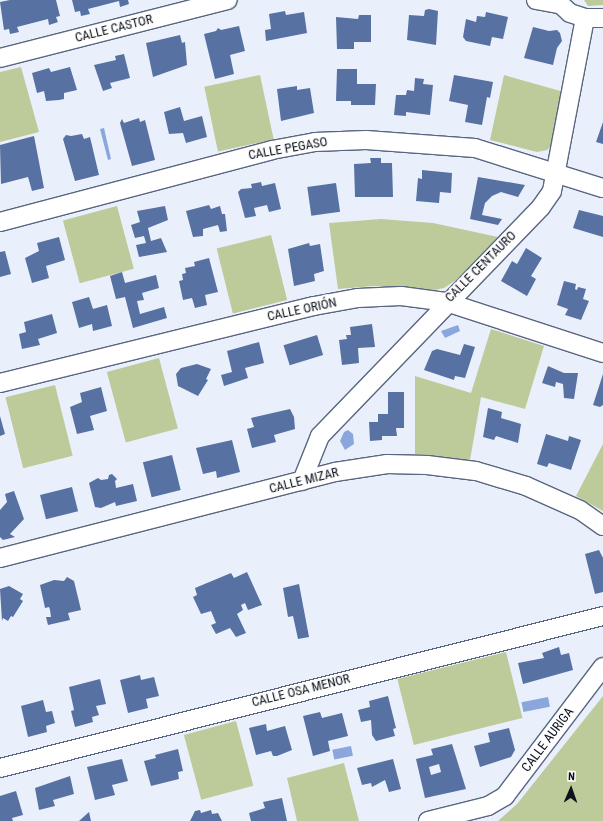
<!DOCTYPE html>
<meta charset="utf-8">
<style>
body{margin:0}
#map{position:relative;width:603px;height:821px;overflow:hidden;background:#e9f0fc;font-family:"Roboto Condensed",sans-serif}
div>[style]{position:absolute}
.green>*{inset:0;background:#bdca99;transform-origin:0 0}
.water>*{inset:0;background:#8ba6dc;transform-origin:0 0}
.building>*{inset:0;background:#5771a3;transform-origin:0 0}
.roads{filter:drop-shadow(1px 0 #596680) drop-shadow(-1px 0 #596680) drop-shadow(0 1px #596680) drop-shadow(0 -1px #596680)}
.minor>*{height:18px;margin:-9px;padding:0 9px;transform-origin:9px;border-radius:9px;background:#fff}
span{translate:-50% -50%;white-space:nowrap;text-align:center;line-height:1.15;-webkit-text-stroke:3.5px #fdfdfd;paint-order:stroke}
.street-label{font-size:13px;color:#0d121c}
.north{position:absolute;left:551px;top:769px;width:40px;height:40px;-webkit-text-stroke:3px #fdfdfd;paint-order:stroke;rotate:2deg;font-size:11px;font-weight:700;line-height:16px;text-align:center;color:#0d121c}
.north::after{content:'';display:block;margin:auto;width:14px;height:18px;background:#0d121c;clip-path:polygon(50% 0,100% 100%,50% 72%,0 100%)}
</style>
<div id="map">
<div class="green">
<div style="clip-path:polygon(584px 0,603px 0,603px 5px,588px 6px)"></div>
<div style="clip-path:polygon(21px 67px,39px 132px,0 142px,0 72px)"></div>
<div style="left:260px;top:75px;width:66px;height:57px;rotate:78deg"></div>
<div style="clip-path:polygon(504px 75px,564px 92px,555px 143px,547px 150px,537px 152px,490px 140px)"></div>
<div style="left:117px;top:206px;width:65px;height:56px;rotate:75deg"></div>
<div style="clip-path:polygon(381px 219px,433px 223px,498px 237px,456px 280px,444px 288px,434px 290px,373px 286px,338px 289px,329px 223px)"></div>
<div style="left:271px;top:235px;width:67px;height:56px;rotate:76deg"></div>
<div style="clip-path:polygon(491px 329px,544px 346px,525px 409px,481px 397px,470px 460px,415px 454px,415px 376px,471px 393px)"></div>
<div style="left:159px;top:358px;width:73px;height:54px;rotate:75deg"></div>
<div style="left:55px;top:385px;width:73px;height:51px;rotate:76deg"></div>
<div style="clip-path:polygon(603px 444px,603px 511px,576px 496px)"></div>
<div style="left:506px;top:652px;width:68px;height:112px;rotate:76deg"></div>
<div style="clip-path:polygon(603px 696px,603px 821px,498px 821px,517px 804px)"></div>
<div style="left:236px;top:721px;width:67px;height:54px;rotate:75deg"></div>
<div style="clip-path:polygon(344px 763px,359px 821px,297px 821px,287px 778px)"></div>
</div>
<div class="water">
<div style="clip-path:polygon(104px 128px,111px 159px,108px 160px,100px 129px)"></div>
<div style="clip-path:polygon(458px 325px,460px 331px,445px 338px,441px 331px)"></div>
<div style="clip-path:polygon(348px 430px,353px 434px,354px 444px,345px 450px,340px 441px,344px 432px)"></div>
<div style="left:548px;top:697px;width:10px;height:27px;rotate:79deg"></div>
<div style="left:351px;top:746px;width:10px;height:19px;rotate:79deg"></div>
</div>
<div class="building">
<div style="clip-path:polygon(10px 0,56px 0,60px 16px,56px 17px,58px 22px,49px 25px,48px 19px,17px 27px,19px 32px,10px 34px,9px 29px,4px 30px,0 2px)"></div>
<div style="clip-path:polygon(72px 0,128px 0,129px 4px,120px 7px,119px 1px,88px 9px,90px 14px,81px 16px,80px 11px,75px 12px)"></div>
<div style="clip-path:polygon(429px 9px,438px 11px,436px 45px,407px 40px,409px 15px,424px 16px,425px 10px)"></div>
<div style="clip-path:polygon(285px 11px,286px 15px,304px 12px,307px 33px,266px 41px,265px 30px,271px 29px,269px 14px)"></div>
<div style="clip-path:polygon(486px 12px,508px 17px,503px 39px,492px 37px,490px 46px,466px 41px,463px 37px,466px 19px,476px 22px,477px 16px,485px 17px)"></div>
<div style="clip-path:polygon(359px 15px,371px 15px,371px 42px,354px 42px,354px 49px,337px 49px,336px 17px,358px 19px)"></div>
<div style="clip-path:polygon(239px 26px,245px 51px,230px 55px,234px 74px,215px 79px,204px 34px,216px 31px,218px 28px,221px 30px)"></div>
<div style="clip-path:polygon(533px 27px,549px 31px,557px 30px,560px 33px,562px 41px,557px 48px,553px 65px,524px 58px)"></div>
<div style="clip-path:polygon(180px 35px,182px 43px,185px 42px,187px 65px,153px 77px,146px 43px)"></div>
<div style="clip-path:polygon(124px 54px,130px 78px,110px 83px,112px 88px,103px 91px,94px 65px,116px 60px,115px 56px)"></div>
<div style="clip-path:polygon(70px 67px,77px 90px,64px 93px,64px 99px,59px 100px,46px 101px,44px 91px,37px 93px,32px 73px,49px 68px,51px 72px)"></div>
<div style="clip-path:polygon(337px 69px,357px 69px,357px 84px,376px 84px,375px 105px,351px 105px,351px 101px,336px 101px)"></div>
<div style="clip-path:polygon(454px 75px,493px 82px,490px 98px,487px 97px,482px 125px,465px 122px,468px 105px,449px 101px)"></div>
<div style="clip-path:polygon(415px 78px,424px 79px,423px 84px,433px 85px,430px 115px,406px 112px,406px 116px,394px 115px,396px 95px,406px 95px,407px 90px,414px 91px)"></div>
<div style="clip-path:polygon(297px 86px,297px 90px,310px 88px,314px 113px,281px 121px,277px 89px)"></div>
<div style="clip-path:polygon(180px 107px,184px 121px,202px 116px,207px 137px,186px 143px,183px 133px,169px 134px,164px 112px)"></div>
<div style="clip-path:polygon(139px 118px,140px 122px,145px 120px,155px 160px,132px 166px,120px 123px,122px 119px,124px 123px)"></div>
<div style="clip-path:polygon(603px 122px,603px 144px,596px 142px)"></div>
<div style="clip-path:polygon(82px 134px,84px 139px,90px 137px,99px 175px,75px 181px,63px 139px,66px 135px,71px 136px)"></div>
<div style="clip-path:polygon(34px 136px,44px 188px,32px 191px,28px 177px,1px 184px,0 145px)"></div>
<div style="clip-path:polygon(370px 158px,381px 158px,381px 163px,392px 163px,393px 197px,355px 197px,354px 164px,371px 163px)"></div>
<div style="clip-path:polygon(422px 170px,452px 173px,451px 193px,440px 192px,439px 203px,416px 201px,418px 178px,422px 179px)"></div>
<div style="clip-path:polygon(478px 177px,525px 185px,518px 197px,501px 192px,492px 196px,485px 203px,482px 215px,502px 219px,498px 225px,470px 219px)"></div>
<div style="clip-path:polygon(261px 182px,262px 186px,275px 183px,281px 209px,269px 212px,267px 205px,254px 208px,256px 216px,245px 218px,238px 192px,241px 189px,252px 188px,251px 184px)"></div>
<div style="left:336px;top:183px;width:29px;height:29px;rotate:82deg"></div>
<div style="clip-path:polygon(209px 205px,211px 209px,220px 206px,222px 214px,225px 214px,227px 231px,220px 232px,218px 225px,203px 229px,203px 236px,193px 237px,186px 211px)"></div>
<div style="clip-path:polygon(165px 206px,168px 220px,148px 228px,151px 241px,161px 238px,167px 252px,139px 257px,136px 245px,146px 243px,144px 236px,135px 238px,131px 225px,140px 222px,137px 211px)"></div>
<div style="clip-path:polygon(579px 210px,603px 216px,603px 237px,573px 228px)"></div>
<div style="clip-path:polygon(59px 237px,65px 260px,46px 266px,49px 278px,32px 283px,25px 258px,39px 251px,37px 243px)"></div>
<div style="clip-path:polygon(309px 243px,310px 246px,320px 244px,324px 271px,314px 274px,315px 281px,294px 286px,288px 249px)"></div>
<div style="clip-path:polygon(526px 248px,542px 258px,531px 276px,536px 279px,527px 296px,501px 281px,512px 261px,517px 264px)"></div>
<div style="clip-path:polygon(5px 251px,11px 274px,0 277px,0 252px)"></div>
<div style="clip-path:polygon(209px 258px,218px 292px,205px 295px,207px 305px,195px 308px,192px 298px,183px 300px,179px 281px,183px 280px,182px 274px,186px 273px,185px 268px,195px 266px,194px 262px)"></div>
<div style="clip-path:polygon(122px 272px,125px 283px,156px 275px,159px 288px,142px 293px,144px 300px,137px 301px,140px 314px,164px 307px,167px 318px,133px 328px,125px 297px,116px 299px,110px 276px)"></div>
<div style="clip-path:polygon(564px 281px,576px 284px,575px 289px,577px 290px,578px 287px,586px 289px,583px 299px,589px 301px,581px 320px,565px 315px,568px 309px,557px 305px)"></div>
<div style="clip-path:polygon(89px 297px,93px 309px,107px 305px,112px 326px,93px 331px,92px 324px,79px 328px,72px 302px)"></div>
<div style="clip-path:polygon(52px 314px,57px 333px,38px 339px,40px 345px,22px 349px,19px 334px,26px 332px,24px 322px)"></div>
<div style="clip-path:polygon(372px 324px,375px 347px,358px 348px,359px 363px,342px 365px,339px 340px,347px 339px,346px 335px,351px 335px,350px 327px)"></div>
<div style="left:317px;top:335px;width:21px;height:35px;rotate:73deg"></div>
<div style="clip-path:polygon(259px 342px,264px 363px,245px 368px,248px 378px,224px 386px,221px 375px,232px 372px,227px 351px)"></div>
<div style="clip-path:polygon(464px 344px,475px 347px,465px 378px,455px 376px,454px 380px,424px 370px,432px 351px,437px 349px,460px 355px)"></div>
<div style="clip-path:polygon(197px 364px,211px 369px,206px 379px,208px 380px,198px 396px,178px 386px,176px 374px,181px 368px)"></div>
<div style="clip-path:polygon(548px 366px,564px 373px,578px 373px,574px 399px,564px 398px,563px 384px,556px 382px,555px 387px,542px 383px)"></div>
<div style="clip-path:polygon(603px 374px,603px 405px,600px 407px,593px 405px)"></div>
<div style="clip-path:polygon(101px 387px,107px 411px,90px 416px,94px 430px,77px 434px,70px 407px,82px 402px,80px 393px)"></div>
<div style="clip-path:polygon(388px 392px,404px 392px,404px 428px,396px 428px,397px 436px,382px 436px,382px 440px,370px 441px,369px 422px,378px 422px,378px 414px,388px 414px)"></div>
<div style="clip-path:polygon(488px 408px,502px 412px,501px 418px,521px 424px,518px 443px,496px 436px,494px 440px,483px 437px)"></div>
<div style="clip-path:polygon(290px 409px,294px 417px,295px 429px,274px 435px,276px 442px,252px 448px,247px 429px,254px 427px,251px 418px)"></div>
<div style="clip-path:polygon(0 416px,5px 434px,0 436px)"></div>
<div style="clip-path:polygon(546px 434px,568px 441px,569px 436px,581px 440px,571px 470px,549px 463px,547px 467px,537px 464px)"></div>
<div style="clip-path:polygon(232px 440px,240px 472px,217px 478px,216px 471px,203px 474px,196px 448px)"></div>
<div style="left:172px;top:455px;width:36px;height:30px;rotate:76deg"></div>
<div style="clip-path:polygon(112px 474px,117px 479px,115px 481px,116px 488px,133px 484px,137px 501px,116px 506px,115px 502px,101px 508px,95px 507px,89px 483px,98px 478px,101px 480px,108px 479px,109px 475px)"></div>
<div style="left:72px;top:487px;width:25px;height:33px;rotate:76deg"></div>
<div style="clip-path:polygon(14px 491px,24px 519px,10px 534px,15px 537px,3px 540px,0 537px,0 510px,7px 502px,5px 494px)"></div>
<div style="clip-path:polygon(599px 550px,603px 558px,603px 592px,595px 594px,585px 554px)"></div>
<div style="clip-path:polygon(247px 572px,262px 605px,248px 610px,245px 603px,241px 605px,243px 610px,237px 614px,246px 633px,236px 637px,230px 628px,216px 634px,211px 625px,216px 623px,211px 611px,201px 614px,193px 597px,197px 595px,195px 588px,231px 573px,234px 578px)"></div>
<div style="clip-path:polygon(67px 577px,74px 581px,81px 610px,68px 613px,70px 620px,48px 625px,46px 617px,51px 617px,50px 610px,49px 607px,45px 608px,40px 585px,54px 580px,64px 581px)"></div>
<div style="clip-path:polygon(299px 584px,309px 637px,298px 639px,293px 616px,288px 617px,283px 588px)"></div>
<div style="clip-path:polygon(9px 586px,23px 594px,20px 599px,23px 601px,13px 617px,11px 616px,8px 621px,3px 618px,2px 621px,0 589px)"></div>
<div style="clip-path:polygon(559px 647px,561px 655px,569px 653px,573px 670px,523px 684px,518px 663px,544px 658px,542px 653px)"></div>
<div style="clip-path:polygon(140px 675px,141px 680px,154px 677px,159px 696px,146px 699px,148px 708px,128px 713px,120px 680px)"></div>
<div style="clip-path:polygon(100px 679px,106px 704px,96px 706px,99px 715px,92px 717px,93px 722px,75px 727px,71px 711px,74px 710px,69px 687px)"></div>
<div style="clip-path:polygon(388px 696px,396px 728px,393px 729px,395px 736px,376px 741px,372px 735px,371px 720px,361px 722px,358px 710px,370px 707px,369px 701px)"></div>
<div style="clip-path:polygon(43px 700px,46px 712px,52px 711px,55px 723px,46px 726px,47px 732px,28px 737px,21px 706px)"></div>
<div style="clip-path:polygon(320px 712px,322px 718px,342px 713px,348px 736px,328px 741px,330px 751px,313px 756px,303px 716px)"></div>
<div style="clip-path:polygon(266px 724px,267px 731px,285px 726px,292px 750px,277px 756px,273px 756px,271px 751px,256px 755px,249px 728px)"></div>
<div style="clip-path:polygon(509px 728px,515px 750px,511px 757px,480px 767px,474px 746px,490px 742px,488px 733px)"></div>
<div style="clip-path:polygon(evenodd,452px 744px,466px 789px,425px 798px,416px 759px,433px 755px,431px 749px,452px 744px,439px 764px,441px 772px,431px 775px,429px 767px,439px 764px)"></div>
<div style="clip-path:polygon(178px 749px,183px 771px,178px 772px,179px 779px,151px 786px,144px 761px,156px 758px,155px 755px)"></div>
<div style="clip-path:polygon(122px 759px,128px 781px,112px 785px,115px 795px,95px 800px,87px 767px)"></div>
<div style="clip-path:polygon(393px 759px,401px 789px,389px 792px,385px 780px,372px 787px,371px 783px,362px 785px,357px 768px)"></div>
<div style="clip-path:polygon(70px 776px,74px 794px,53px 800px,55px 806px,39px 810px,35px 788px)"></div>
<div style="clip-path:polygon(16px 791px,23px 815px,12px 818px,13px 821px,0 821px,0 796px)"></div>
<div style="clip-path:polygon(282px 798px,287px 821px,251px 821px,249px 813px,265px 808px,263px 802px)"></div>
<div style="clip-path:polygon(200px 810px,201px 813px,211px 810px,212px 814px,218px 813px,222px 821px,190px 821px,195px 811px)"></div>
<div style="clip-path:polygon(89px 812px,91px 821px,79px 821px)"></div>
</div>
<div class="roads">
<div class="minor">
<div style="left:536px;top:0;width:22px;rotate:10deg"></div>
<div style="left:556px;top:0;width:19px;rotate:43deg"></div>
<div style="left:570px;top:13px;width:16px;rotate:18deg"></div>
<div style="left:585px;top:18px;width:18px"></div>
<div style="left:0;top:58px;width:235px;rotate:-14.3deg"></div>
<div style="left:0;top:222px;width:281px;rotate:-14.8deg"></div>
<div style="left:272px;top:150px;width:44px;rotate:-10.5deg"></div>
<div style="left:315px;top:142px;width:51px;rotate:-2.2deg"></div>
<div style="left:366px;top:140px;width:109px;rotate:4.2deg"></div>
<div style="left:475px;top:148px;width:134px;rotate:17.4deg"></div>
<div style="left:0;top:383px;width:323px;rotate:-13.8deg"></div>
<div style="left:314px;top:306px;width:45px;rotate:-10.3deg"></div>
<div style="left:358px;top:298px;width:43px;rotate:-2.7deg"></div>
<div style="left:401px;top:296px;width:45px;rotate:7.6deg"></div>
<div style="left:446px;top:302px;width:165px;rotate:18deg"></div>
<div style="left:302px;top:481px;width:48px;rotate:-68.2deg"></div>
<div style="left:320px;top:436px;width:318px;rotate:-46deg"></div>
<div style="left:541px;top:207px;width:19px;rotate:-55deg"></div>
<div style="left:552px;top:191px;width:176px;rotate:-79.2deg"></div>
<div style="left:0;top:558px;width:346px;rotate:-14.4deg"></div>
<div style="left:335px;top:472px;width:53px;rotate:-8.7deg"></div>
<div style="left:387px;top:464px;width:40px;rotate:1.4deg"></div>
<div style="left:427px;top:465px;width:49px;rotate:7deg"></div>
<div style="left:476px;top:471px;width:52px;rotate:16.7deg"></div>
<div style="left:526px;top:486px;width:59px;rotate:24deg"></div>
<div style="left:580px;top:510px;width:28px;rotate:35deg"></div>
<div style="left:0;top:768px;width:622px;rotate:-14.15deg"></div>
<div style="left:428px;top:821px;width:62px;rotate:-14deg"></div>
<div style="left:488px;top:806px;width:20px;rotate:-30deg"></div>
<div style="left:505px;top:796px;width:162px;rotate:-52.8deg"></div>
</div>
</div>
<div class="street-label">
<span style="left:114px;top:29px;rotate:-14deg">CALLE CASTOR</span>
<span style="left:288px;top:149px;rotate:-10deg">CALLE PEGASO</span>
<span style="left:481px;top:267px;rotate:-45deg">CALLE CENTAURO</span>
<span style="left:302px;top:310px;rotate:-12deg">CALLE ORIÓN</span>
<span style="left:304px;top:481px;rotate:-14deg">CALLE MIZAR</span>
<span style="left:301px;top:691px;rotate:-14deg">CALLE OSA MENOR</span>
<span style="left:548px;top:740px;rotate:-53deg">CALLE AURIGA</span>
</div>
<div class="north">N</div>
</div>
